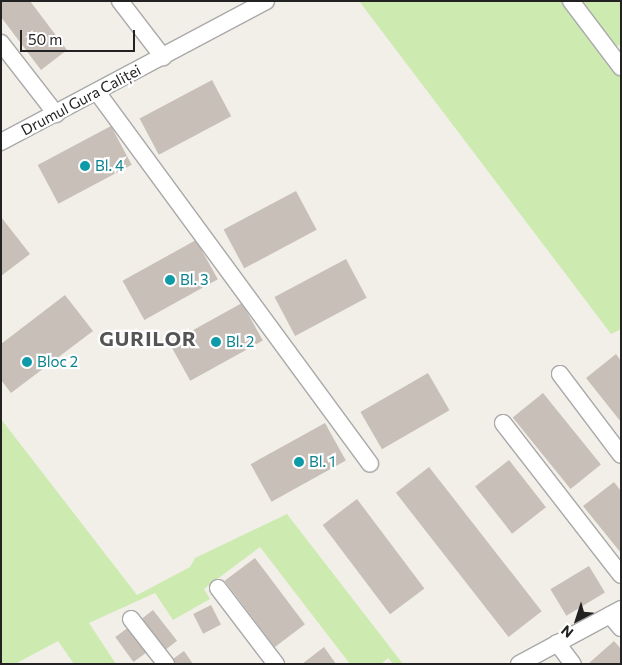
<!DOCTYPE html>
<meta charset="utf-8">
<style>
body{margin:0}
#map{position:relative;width:622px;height:665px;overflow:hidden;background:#f2efe9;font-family:Commissioner,sans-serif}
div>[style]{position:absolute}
.grass>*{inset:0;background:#cdebb0}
.building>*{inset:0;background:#c7bfb8;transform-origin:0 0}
.roads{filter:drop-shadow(1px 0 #a9a9a9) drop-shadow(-1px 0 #a9a9a9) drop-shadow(0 1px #a9a9a9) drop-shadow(0 -1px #a9a9a9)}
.minor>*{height:16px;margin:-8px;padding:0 8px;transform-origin:8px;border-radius:8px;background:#fff}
.dots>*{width:14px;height:14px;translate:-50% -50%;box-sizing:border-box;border:2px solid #fff;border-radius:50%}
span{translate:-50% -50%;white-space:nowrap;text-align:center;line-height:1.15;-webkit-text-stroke:4.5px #fff;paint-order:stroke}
.street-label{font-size:15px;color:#222}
.culture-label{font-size:15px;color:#0d838f}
.left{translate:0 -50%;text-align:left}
.district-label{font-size:20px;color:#555;font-weight:700;letter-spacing:1px}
.frame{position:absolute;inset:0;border:2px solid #222;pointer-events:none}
.north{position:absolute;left:552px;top:595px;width:50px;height:50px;-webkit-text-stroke:4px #fff;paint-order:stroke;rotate:220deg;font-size:14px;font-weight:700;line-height:20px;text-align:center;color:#222}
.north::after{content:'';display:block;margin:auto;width:18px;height:22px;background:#222;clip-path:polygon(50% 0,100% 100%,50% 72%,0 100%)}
.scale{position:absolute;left:20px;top:30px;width:115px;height:22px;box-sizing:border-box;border:2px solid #222;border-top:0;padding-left:6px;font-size:15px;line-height:18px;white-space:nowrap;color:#222;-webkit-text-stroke:4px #fff;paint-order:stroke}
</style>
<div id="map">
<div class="grass">
<div style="clip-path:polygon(359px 1px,621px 1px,621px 44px,606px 52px,621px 73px,621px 329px,611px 334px)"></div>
<div style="clip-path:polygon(1px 419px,137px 595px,190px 567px,195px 558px,287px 514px,403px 664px,393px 664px,388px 658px,381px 664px,350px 664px,260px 547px,204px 589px,210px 599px,173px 620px,155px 593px,89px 623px,116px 664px,74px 664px,58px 641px,15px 664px,1px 664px)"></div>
</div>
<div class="building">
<div style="clip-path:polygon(1px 1px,30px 1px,67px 50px,41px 70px,1px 17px)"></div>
<div style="left:212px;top:80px;width:41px;height:82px;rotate:62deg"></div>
<div style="left:111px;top:126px;width:44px;height:83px;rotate:62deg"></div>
<div style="left:296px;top:191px;width:44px;height:82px;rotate:62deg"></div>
<div style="clip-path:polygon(1px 217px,30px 254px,1px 276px)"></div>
<div style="left:196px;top:240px;width:45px;height:84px;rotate:61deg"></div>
<div style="left:346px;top:259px;width:44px;height:81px;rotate:62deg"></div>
<div style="clip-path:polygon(65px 295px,93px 331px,11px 393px,1px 380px,1px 344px)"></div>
<div style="left:242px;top:303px;width:43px;height:83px;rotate:61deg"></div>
<div style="clip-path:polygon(616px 354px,621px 361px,621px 422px,586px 378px)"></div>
<div style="left:428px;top:373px;width:43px;height:78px;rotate:60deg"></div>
<div style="left:543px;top:393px;width:92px;height:39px;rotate:51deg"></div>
<div style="left:325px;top:423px;width:43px;height:85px;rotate:61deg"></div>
<div style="left:509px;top:460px;width:60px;height:43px;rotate:52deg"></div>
<div style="left:429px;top:467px;width:183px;height:42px;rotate:52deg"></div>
<div style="clip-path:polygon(614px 482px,621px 491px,621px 553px,583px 506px)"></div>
<div style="left:357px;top:499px;width:112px;height:43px;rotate:53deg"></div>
<div style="left:255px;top:558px;width:83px;height:38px;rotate:53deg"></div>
<div style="left:589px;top:566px;width:31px;height:45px;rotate:59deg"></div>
<div style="left:211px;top:605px;width:22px;height:20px;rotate:63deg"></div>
<div style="left:153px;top:610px;width:39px;height:17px;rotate:52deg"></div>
<div style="left:129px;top:627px;width:31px;height:17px;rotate:54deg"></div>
<div style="clip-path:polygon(614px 641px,621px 649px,621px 664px,588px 664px)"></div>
<div style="clip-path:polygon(324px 647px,336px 664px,302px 664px)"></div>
<div style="clip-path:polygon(184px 651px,193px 664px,173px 664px,170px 661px)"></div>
</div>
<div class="roads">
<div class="minor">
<div style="left:120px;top:1px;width:71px;rotate:52.5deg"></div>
<div style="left:571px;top:1px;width:83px;rotate:52.9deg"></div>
<div style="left:1px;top:43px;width:90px;rotate:52.2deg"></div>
<div style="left:97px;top:92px;width:461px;rotate:53.7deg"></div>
<div style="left:1px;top:142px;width:300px;rotate:-28deg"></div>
<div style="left:560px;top:374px;width:101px;rotate:53deg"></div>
<div style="left:503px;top:423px;width:192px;rotate:52.2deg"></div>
<div style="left:218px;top:588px;width:96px;rotate:52.7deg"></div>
<div style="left:610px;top:615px;width:17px;rotate:50deg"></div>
<div style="left:131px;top:619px;width:57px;rotate:52.1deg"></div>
<div style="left:557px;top:643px;width:26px;rotate:53deg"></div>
<div style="left:519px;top:664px;width:116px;rotate:-28.3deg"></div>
</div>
</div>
<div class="dots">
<div style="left:85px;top:166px;background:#0f9aa8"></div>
<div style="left:170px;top:280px;background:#0f9aa8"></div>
<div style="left:216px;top:342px;background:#0f9aa8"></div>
<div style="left:27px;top:362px;background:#0f9aa8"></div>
<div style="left:299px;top:462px;background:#0f9aa8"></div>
</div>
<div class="street-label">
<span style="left:81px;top:100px;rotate:-28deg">Drumul Gura Caliței</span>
</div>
<div class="culture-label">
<span class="left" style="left:95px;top:166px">Bl. 4</span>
<span class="left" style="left:180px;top:280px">Bl. 3</span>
<span class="left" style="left:226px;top:342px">Bl. 2</span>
<span class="left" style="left:37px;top:362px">Bloc 2</span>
<span class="left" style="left:309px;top:462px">Bl. 1</span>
</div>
<div class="district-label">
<span style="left:148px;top:338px">GURILOR</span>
</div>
<div class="frame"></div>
<div class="north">N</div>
<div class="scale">50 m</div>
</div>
